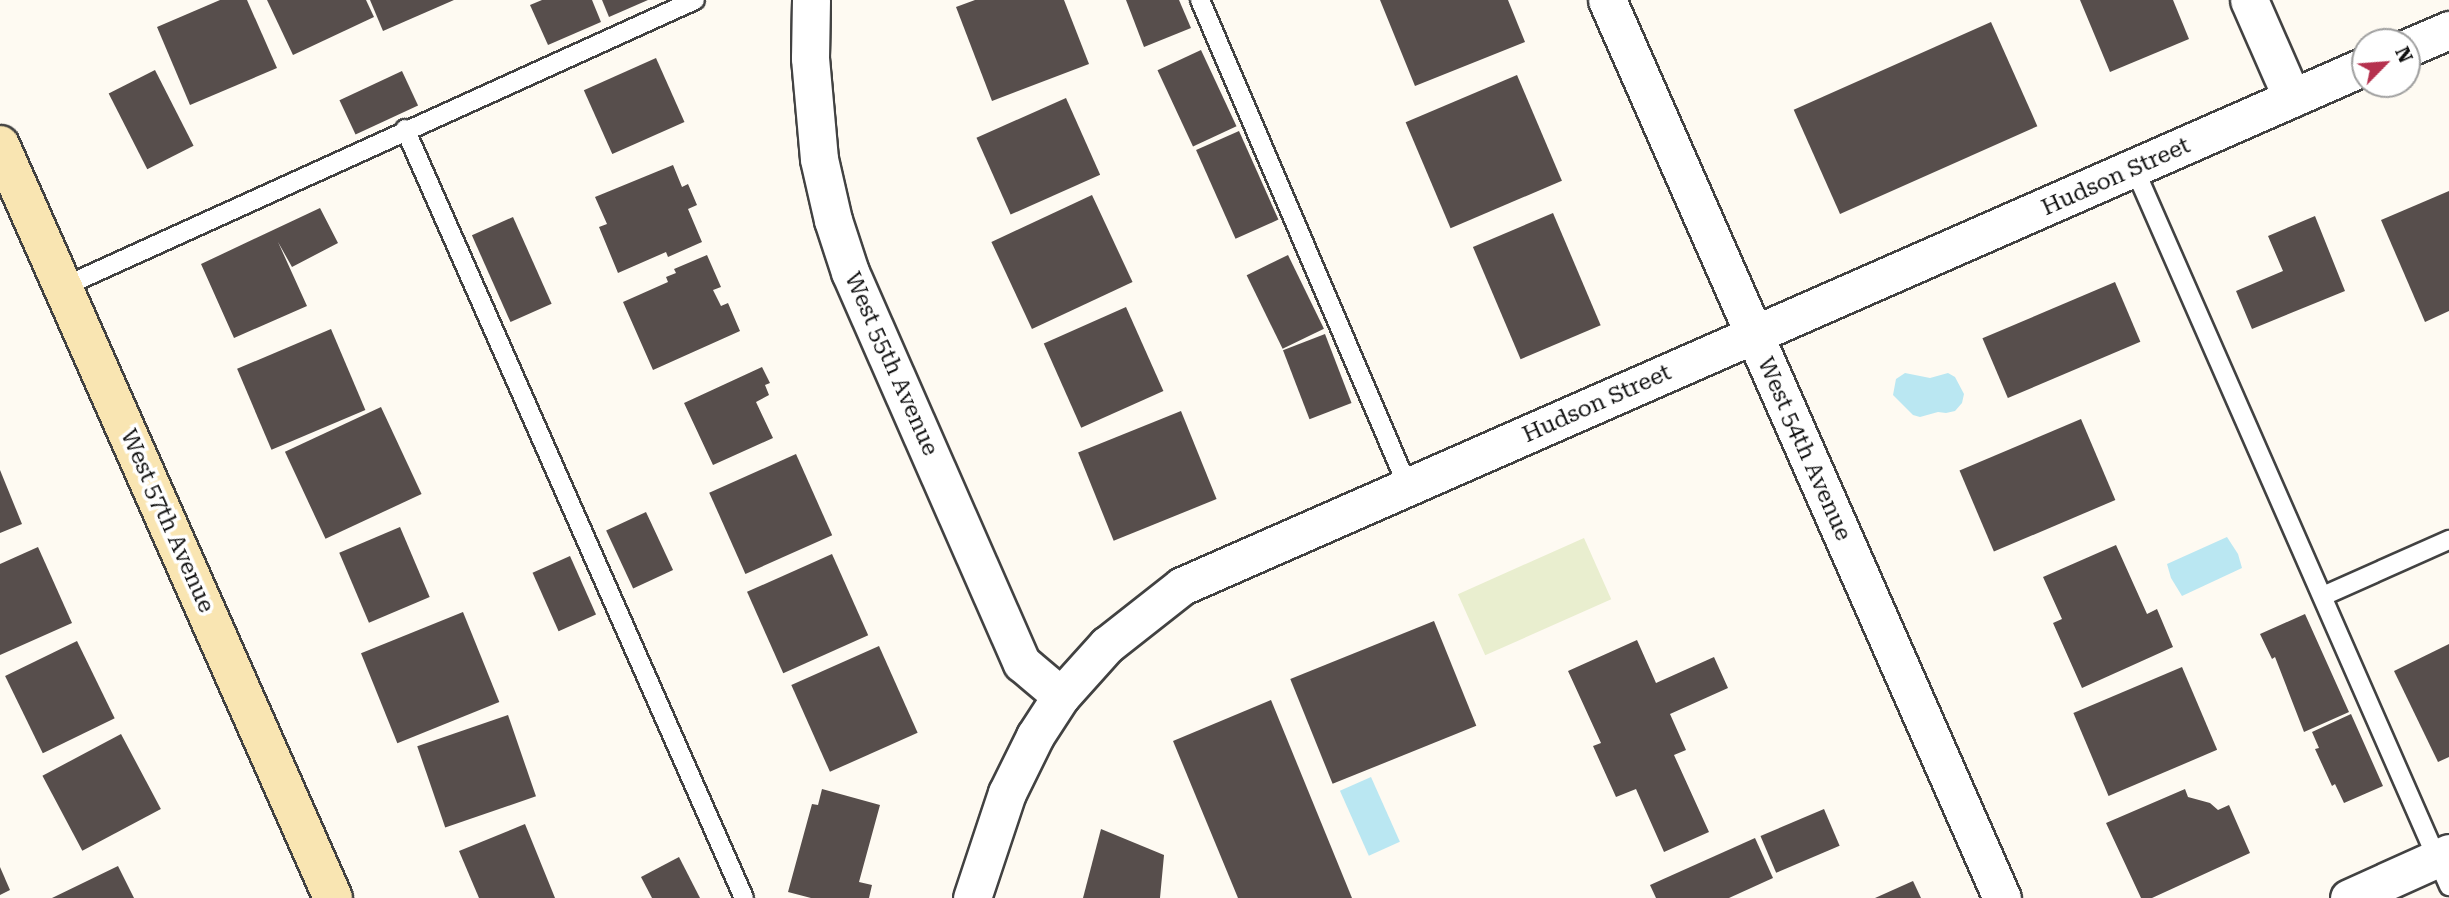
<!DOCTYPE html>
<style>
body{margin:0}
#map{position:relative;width:2449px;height:898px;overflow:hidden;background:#fefaf2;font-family:"Roboto Serif",serif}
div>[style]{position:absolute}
.pitch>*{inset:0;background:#e9eecf;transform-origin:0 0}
.water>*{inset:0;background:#bae7f2;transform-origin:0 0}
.building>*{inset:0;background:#574e4c;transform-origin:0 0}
.roads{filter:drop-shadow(2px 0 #424242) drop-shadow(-2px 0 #424242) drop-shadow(0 2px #424242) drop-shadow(0 -2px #424242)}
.lane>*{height:18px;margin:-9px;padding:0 9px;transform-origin:9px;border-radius:9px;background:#fff}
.street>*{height:37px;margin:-18.5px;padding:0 18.5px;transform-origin:18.5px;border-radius:18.5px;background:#fff}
.secondary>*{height:38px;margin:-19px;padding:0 19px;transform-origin:19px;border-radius:19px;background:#f9e5b2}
span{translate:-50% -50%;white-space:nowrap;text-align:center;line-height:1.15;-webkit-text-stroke:7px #fff;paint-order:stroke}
.street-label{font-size:23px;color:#0f0f0f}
.north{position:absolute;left:2351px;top:28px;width:70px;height:70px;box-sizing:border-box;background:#fff;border:2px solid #9f9f9f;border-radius:50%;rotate:65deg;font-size:19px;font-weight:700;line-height:28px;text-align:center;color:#0f0f0f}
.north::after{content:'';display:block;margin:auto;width:24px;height:32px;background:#b5314e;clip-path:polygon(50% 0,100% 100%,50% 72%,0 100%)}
</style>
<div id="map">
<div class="pitch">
<div style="left:1584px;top:538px;width:67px;height:138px;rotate:66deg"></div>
</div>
<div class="water">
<div style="clip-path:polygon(1905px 373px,1930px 378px,1948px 373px,1955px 377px,1964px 394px,1962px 403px,1955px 411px,1946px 413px,1938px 412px,1920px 417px,1913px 415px,1893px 395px,1896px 379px)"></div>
<div style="clip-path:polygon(2227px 537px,2238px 554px,2242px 568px,2182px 596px,2171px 578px,2167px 564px)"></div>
<div style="left:1371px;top:777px;width:71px;height:34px;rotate:66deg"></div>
</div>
<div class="building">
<div style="clip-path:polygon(220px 0,247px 0,277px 68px,190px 105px,157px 27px)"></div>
<div style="clip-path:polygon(267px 0,366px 0,374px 17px,293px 55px)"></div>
<div style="clip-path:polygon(370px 0,454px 0,383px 31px)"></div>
<div style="clip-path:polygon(542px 0,592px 0,601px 22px,548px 45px,530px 5px)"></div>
<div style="clip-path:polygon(602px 0,648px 0,609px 17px)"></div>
<div style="clip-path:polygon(975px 0,1064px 0,1089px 64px,992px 101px,956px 7px)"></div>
<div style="clip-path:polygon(1126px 0,1179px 0,1191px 28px,1144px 47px)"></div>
<div style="clip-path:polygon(1380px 0,1508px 0,1525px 42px,1415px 86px)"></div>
<div style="clip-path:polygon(2080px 0,2173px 0,2189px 39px,2110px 72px)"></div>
<div style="left:1991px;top:22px;width:114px;height:216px;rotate:66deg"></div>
<div style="left:1201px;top:50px;width:84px;height:48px;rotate:65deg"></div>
<div style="left:656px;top:58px;width:70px;height:79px;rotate:66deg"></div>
<div style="left:155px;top:70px;width:85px;height:52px;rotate:63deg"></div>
<div style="left:402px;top:71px;width:38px;height:69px;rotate:65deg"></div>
<div style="left:1517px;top:75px;width:115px;height:121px;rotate:67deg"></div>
<div style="left:1066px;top:98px;width:84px;height:98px;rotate:66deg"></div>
<div style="left:1239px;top:131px;width:97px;height:47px;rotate:66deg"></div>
<div style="clip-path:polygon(673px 165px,682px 187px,688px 184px,697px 205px,688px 209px,702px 242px,668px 257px,666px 252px,618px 273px,599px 227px,607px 224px,595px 197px)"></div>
<div style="clip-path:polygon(2449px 191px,2449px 311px,2425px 322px,2381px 220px)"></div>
<div style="left:1092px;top:195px;width:96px;height:111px;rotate:65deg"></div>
<div style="clip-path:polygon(320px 208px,338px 243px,292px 267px,278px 242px,307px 306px,234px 338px,201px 264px)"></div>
<div style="left:1553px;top:213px;width:122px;height:87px;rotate:67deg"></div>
<div style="clip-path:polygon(2315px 216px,2345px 291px,2252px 329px,2236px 291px,2283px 271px,2268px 236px)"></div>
<div style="left:513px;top:217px;width:95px;height:45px;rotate:66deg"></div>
<div style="clip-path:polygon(707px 255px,721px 287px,713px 290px,721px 306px,728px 303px,740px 331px,653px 370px,623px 302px,668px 282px,666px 277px,676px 273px,674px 269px)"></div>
<div style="left:1288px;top:255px;width:82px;height:46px;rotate:64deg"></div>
<div style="left:2115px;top:282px;width:65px;height:144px;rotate:67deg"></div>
<div style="left:1126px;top:307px;width:92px;height:90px;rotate:66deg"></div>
<div style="left:331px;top:329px;width:88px;height:102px;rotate:67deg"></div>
<div style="left:1325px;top:334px;width:74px;height:45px;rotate:69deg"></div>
<div style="clip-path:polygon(762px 367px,770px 383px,765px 385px,769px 395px,756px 402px,773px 438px,713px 465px,684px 403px)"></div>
<div style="left:381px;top:407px;width:96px;height:106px;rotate:65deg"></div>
<div style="left:1181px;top:411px;width:95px;height:111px;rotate:68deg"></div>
<div style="left:2081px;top:419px;width:88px;height:132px;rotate:67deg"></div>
<div style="left:796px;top:454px;width:89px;height:95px;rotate:66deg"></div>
<div style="clip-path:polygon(0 470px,22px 524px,0 533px)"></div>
<div style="left:646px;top:512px;width:64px;height:44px;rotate:65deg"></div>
<div style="left:400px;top:527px;width:76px;height:66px;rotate:67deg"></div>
<div style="clip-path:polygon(2116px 545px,2147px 614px,2157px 609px,2173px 647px,2082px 688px,2053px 623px,2062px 619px,2043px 577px)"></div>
<div style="clip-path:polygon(38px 547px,72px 623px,0 655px,0 564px)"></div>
<div style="left:832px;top:554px;width:89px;height:93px;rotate:66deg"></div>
<div style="left:570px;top:556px;width:64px;height:41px;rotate:66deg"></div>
<div style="left:463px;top:612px;width:97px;height:110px;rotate:68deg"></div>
<div style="clip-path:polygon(2305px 614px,2349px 712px,2304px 732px,2275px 657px,2272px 659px,2260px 634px)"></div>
<div style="left:1434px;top:621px;width:113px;height:155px;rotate:68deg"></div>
<div style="clip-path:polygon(1637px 640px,1656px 683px,1714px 657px,1728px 688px,1670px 714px,1686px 750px,1674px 755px,1709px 832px,1664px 852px,1636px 789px,1616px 797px,1593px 746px,1601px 743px,1568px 671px)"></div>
<div style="left:77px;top:641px;width:86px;height:80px;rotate:64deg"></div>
<div style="clip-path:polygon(2449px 644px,2449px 757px,2438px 762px,2394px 671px)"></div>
<div style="left:879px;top:646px;width:95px;height:96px;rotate:66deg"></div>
<div style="left:2182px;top:667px;width:90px;height:118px;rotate:67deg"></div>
<div style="clip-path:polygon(1271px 700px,1352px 898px,1238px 898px,1173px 741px)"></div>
<div style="clip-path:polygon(2351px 714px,2383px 786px,2344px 803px,2335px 784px,2332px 786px,2315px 749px,2319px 748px,2312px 732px)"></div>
<div style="left:508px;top:715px;width:86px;height:96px;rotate:71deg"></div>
<div style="left:121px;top:734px;width:85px;height:89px;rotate:62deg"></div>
<div style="clip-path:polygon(822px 789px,880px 805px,859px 882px,872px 885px,869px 898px,811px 898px,788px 892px,812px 804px,818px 805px)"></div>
<div style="clip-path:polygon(2185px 789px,2188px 797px,2210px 803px,2218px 810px,2229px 805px,2250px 853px,2152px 898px,2141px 898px,2106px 823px)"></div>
<div style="left:1824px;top:809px;width:40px;height:69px;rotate:67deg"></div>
<div style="clip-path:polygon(525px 824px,555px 898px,479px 898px,459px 851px)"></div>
<div style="clip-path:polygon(1101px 829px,1164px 855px,1160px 898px,1083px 898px)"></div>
<div style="clip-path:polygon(1755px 838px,1773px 878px,1729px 898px,1656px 898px,1650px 885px)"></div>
<div style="clip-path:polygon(679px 857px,700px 898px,652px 898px,641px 877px)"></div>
<div style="clip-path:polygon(118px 866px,134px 898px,52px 898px)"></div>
<div style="clip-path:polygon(0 867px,10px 890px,0 895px)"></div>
<div style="clip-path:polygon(1913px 881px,1921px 898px,1875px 898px)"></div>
</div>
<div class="roads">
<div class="lane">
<div style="left:1200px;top:0;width:530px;rotate:66.87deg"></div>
<div style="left:405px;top:129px;width:840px;rotate:66.21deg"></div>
<div style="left:2135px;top:170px;width:782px;rotate:66.32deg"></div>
<div style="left:63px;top:287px;width:694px;rotate:-24.42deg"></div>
<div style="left:2323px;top:596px;width:138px;rotate:-24deg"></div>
</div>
<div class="street">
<div style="left:811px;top:0;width:58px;rotate:91deg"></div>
<div style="left:810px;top:58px;width:101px;rotate:84.9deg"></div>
<div style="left:819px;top:159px;width:63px;rotate:77.1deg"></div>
<div style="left:833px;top:220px;width:55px;rotate:71.9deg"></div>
<div style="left:850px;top:272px;width:427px;rotate:66.3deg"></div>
<div style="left:1022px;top:663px;width:51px;rotate:40.2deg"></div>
<div style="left:1607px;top:0;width:981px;rotate:66.26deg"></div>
<div style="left:2249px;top:0;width:107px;rotate:66.3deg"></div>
<div style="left:2407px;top:48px;width:46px;rotate:-23.2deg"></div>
<div style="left:972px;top:898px;width:111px;rotate:-71.6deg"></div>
<div style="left:1007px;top:793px;width:64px;rotate:-63.8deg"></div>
<div style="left:1035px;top:736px;width:48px;rotate:-57deg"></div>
<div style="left:1061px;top:696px;width:69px;rotate:-48deg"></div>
<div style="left:1107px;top:645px;width:95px;rotate:-38.2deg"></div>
<div style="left:1182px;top:586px;width:1292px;rotate:-23.73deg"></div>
<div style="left:2349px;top:898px;width:110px;rotate:-24.2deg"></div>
</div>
<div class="secondary">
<div style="left:0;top:145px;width:823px;rotate:66.14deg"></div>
</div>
</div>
<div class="street-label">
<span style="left:2116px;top:177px;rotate:-24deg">Hudson Street</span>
<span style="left:891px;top:364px;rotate:66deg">West 55th Avenue</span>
<span style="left:1597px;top:404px;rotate:-24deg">Hudson Street</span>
<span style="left:1804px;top:449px;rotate:66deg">West 54th Avenue</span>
<span style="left:167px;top:521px;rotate:66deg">West 57th Avenue</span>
</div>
<div class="north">N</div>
</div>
